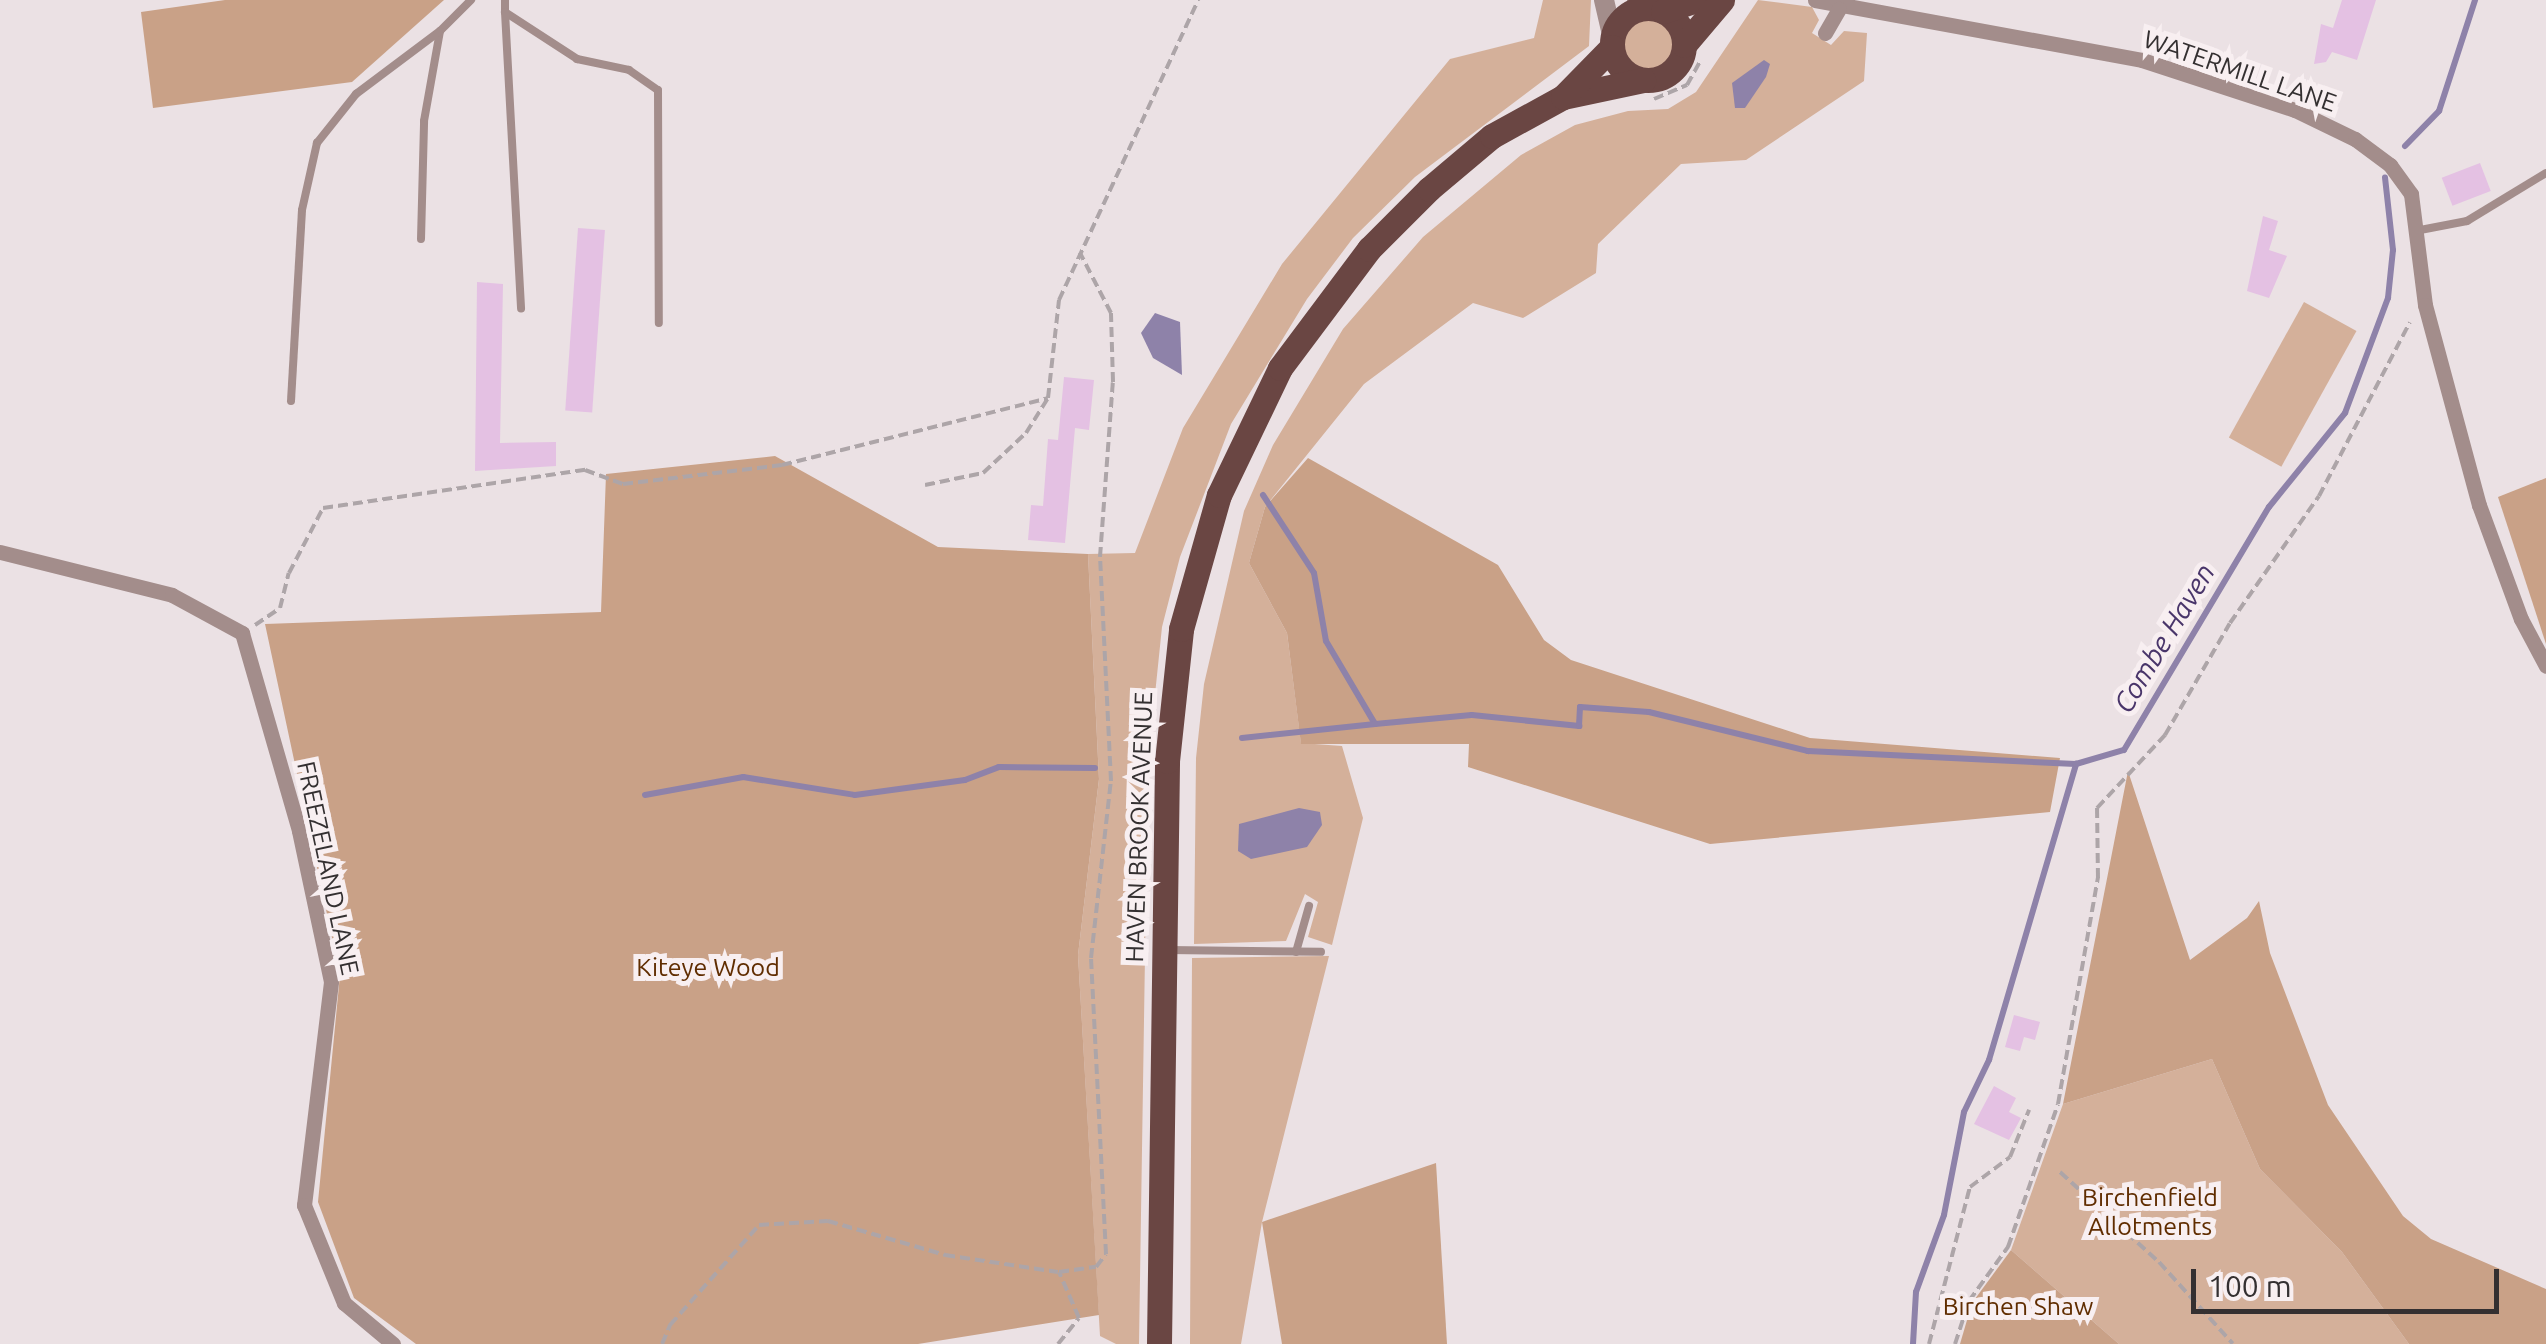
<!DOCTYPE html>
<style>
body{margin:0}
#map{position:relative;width:2546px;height:1344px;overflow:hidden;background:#ebe1e4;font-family:Ubuntu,sans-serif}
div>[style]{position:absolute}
.green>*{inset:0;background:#d4b09a;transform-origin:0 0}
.round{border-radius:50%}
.forest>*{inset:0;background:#c9a187}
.water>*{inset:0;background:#8e82a9}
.stream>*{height:6px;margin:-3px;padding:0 3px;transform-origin:3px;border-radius:3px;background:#8e82a9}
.building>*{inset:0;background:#e4c1e3;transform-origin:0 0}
.path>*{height:4px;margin-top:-2px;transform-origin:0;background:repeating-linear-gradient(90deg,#ada5a8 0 10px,transparent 0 15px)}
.service>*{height:8px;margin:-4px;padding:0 4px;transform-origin:4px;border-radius:4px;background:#a38d8b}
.minor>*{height:15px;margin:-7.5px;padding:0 7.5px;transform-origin:7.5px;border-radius:7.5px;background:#a38d8b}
.tertiary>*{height:20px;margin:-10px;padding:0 10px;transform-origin:10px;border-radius:10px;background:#a38d8b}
.primary>*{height:25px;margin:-12.5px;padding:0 12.5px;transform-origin:12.5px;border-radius:12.5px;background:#6a4643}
.primary>.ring{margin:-12.5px;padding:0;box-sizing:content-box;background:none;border:25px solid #6a4643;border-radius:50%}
span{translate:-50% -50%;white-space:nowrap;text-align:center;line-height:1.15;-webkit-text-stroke:10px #f8eff1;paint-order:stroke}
.street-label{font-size:25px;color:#343031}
.park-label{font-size:25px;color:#602d00}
.water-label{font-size:28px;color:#49356a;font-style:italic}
.scale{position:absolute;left:2191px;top:1269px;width:308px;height:45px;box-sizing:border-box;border:5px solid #343031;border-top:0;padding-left:12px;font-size:30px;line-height:35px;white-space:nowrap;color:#343031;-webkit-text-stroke:8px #f8eff1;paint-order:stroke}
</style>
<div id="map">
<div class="green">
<div style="clip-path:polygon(1543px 0,1591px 0,1589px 46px,1415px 177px,1353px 238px,1307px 299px,1231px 424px,1180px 557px,1162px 627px,1148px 762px,1139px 1344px,1116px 1344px,1100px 1336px,1078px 955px,1099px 779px,1088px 554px,1135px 553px,1183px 428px,1282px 264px,1450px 59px,1534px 38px)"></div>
<div style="clip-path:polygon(1758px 0,1812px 7px,1819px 20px,1812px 33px,1831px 45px,1844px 31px,1867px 33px,1864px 81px,1746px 160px,1681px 164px,1598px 244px,1596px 273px,1523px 318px,1473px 303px,1364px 384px,1265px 507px,1249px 563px,1287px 633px,1301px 743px,1342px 746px,1363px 818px,1332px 945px,1308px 937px,1318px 902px,1305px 894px,1286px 941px,1194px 944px,1196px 758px,1204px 684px,1244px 511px,1273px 445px,1343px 329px,1423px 237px,1521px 155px,1575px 125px,1628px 111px,1668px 109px,1696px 92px)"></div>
<div class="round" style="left:1621px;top:17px;width:54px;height:54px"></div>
<div style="left:2304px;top:302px;width:60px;height:155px;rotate:29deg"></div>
<div style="clip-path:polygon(1329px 956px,1262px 1222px,1241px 1344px,1190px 1344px,1192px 958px)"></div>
<div style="clip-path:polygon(2212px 1059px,2260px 1169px,2342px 1252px,2409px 1344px,2119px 1344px,2011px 1250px,2063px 1104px)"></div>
</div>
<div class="forest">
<div style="clip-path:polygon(225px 0,444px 0,352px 82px,153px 108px,141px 12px)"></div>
<div style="clip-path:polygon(775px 456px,938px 547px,1088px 554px,1099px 779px,1078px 955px,1099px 1315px,918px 1344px,416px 1344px,354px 1298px,318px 1202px,340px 975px,265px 624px,601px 612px,606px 474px)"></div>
<div style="clip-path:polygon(1308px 458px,1498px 565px,1544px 640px,1571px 660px,1810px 738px,2060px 758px,2050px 812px,1710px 844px,1468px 767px,1469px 744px,1301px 744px,1287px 633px,1249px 563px,1265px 507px)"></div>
<div style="clip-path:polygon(2546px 478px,2546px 644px,2498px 497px)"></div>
<div style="clip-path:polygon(2128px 771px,2190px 960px,2247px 918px,2259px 901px,2270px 953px,2328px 1105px,2403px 1216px,2431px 1239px,2546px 1289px,2546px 1344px,2409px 1344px,2342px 1252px,2260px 1169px,2212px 1059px,2063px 1104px)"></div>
<div style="clip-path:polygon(1436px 1163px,1447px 1344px,1282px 1344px,1262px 1222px)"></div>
<div style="clip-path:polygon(2011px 1250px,2119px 1344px,1960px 1344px,1972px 1303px)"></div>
</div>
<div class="water">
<div style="clip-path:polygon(1764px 60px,1770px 64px,1766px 77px,1745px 108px,1735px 108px,1732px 83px)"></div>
<div style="clip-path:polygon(1155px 313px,1180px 322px,1182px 375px,1153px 358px,1141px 333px)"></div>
<div style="clip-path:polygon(1299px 808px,1320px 812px,1322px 825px,1307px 847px,1251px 859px,1238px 851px,1239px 824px)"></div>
</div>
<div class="stream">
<div style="left:2405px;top:146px;width:49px;rotate:-45.8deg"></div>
<div style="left:2439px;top:111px;width:117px;rotate:-72deg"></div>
<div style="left:1263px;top:495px;width:93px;rotate:56.8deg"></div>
<div style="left:1314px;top:573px;width:69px;rotate:80deg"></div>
<div style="left:1326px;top:641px;width:96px;rotate:59.4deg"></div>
<div style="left:1375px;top:724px;width:97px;rotate:-5.3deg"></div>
<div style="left:1472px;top:715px;width:108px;rotate:5.9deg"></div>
<div style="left:1579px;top:726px;width:19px;rotate:-87deg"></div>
<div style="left:1580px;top:707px;width:69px;rotate:4.1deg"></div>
<div style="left:1649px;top:712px;width:164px;rotate:13.8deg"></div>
<div style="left:1808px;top:751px;width:268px;rotate:2.8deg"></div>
<div style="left:1242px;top:738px;width:134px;rotate:-6deg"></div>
<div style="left:645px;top:795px;width:100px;rotate:-10.4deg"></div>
<div style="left:743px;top:777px;width:113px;rotate:9.1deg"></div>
<div style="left:855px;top:795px;width:111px;rotate:-7.8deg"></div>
<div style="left:965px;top:780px;width:36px;rotate:-21deg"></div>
<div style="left:999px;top:767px;width:96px;rotate:0.6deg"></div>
<div style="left:1913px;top:1344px;width:52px;rotate:-86.7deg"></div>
<div style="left:1916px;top:1292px;width:82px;rotate:-70deg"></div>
<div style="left:1944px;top:1215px;width:105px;rotate:-79deg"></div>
<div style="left:1964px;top:1112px;width:58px;rotate:-64.3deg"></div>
<div style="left:1989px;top:1060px;width:309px;rotate:-73.6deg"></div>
<div style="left:2076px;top:764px;width:50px;rotate:-16.3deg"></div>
<div style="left:2124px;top:750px;width:283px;rotate:-59.2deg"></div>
<div style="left:2269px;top:507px;width:121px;rotate:-51deg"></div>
<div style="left:2345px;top:413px;width:123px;rotate:-69.5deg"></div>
<div style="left:2388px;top:298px;width:48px;rotate:-84.1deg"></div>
<div style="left:2393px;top:250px;width:73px;rotate:-96.3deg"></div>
</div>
<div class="building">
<div style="clip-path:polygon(2342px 0,2376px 0,2357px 60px,2332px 52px,2326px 62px,2314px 64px,2321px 24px,2333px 28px)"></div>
<div style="left:2480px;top:163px;width:30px;height:41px;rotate:69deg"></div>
<div style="clip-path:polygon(2263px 216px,2278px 221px,2269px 250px,2287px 256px,2269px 298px,2247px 291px)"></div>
<div style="left:578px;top:228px;width:27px;height:183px;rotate:4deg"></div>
<div style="clip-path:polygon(477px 282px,503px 284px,500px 443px,556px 442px,556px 466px,475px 471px)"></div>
<div style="clip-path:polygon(1064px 377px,1094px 380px,1089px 430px,1075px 428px,1065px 543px,1028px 540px,1031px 505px,1043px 506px,1048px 439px,1058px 440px)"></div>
<div style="clip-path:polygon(2014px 1015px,2040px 1022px,2035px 1040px,2024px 1037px,2020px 1051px,2005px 1047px)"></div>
<div style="clip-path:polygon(1994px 1086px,2016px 1098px,2009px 1112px,2021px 1118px,2009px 1140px,1974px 1124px)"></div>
</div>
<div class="path">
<div style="left:1654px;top:99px;width:36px;rotate:-23deg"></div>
<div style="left:1687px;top:85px;width:29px;rotate:-61deg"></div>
<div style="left:925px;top:485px;width:59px;rotate:-11.7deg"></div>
<div style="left:983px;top:473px;width:59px;rotate:-42.9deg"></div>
<div style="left:1026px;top:433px;width:41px;rotate:-57.8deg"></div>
<div style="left:1048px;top:398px;width:99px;rotate:-83.6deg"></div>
<div style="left:1059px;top:300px;width:331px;rotate:-65.1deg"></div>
<div style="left:255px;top:625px;width:30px;rotate:-34deg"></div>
<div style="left:280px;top:608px;width:36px;rotate:-76deg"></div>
<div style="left:289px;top:573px;width:73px;rotate:-62.4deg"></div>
<div style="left:323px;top:508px;width:265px;rotate:-8.3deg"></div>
<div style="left:585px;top:470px;width:40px;rotate:20.2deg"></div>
<div style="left:623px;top:484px;width:160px;rotate:-6.8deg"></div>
<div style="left:782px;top:465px;width:274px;rotate:-14.1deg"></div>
<div style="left:2060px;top:1172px;width:134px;rotate:42.3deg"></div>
<div style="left:2159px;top:1262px;width:110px;rotate:47.9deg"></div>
<div style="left:662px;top:1344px;width:21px;rotate:-67deg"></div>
<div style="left:670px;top:1325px;width:134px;rotate:-48.3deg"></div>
<div style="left:759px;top:1225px;width:69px;rotate:-3.3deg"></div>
<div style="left:828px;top:1221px;width:122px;rotate:16.2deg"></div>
<div style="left:945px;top:1255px;width:114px;rotate:8.6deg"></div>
<div style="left:1058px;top:1344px;width:33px;rotate:-51deg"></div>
<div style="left:1079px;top:1318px;width:50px;rotate:-113.5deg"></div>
<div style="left:1059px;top:1272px;width:37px;rotate:-8deg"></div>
<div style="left:1096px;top:1267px;width:16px;rotate:-52deg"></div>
<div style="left:1106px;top:1254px;width:296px;rotate:-92.9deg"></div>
<div style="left:1091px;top:958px;width:178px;rotate:-83.6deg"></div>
<div style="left:1111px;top:781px;width:224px;rotate:-92.8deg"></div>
<div style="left:1100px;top:557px;width:175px;rotate:-85.8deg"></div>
<div style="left:1113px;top:382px;width:69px;rotate:-91.7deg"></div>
<div style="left:1111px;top:313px;width:68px;rotate:-117.3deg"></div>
<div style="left:1929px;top:1344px;width:162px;rotate:-75.4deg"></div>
<div style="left:1970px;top:1187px;width:50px;rotate:-36.9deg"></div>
<div style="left:2010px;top:1157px;width:51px;rotate:-68deg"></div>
<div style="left:1955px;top:1344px;width:45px;rotate:-72deg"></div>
<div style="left:1969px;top:1301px;width:67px;rotate:-54.2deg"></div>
<div style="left:2008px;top:1247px;width:151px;rotate:-70.7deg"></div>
<div style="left:2058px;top:1104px;width:230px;rotate:-80deg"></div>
<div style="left:2098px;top:878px;width:70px;rotate:-90.8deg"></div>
<div style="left:2097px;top:808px;width:100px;rotate:-47deg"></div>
<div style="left:2165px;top:735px;width:129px;rotate:-59.9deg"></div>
<div style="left:2230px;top:623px;width:155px;rotate:-55deg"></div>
<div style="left:2319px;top:496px;width:196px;rotate:-62.4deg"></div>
</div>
<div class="service">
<div style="left:505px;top:0;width:12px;rotate:90deg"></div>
<div style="left:505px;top:12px;width:86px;rotate:33.1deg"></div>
<div style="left:577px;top:59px;width:53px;rotate:11.9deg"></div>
<div style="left:629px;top:70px;width:35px;rotate:35deg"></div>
<div style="left:658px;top:90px;width:233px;rotate:89.8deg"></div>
<div style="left:505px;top:12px;width:297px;rotate:86.9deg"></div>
<div style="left:2415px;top:231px;width:53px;rotate:-10.9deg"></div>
<div style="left:2467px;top:221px;width:92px;rotate:-31.3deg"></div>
<div style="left:421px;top:239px;width:118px;rotate:-88.5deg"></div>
<div style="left:424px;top:121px;width:91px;rotate:-79.9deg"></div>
<div style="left:440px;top:31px;width:44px;rotate:-45deg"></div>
<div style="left:291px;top:401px;width:191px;rotate:-86.7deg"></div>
<div style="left:302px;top:210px;width:69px;rotate:-77.4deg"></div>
<div style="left:317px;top:143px;width:63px;rotate:-51.5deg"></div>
<div style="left:356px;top:94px;width:105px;rotate:-36.9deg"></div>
<div style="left:1168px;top:950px;width:153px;rotate:0.7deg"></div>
<div style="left:1296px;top:952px;width:48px;rotate:-74.2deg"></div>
</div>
<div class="minor">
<div style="left:1815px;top:0;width:332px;rotate:10.4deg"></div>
<div style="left:2142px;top:60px;width:161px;rotate:18.1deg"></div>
<div style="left:2295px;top:110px;width:67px;rotate:25.8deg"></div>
<div style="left:2355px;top:139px;width:44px;rotate:36.6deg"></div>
<div style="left:2390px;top:165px;width:36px;rotate:54deg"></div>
<div style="left:2411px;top:194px;width:112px;rotate:82.8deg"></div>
<div style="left:2425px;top:305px;width:207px;rotate:74.9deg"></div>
<div style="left:2479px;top:505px;width:121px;rotate:69.8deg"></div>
<div style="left:2521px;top:619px;width:53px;rotate:62deg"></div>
<div style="left:1825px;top:33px;width:28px;rotate:-60deg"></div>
<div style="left:0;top:552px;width:177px;rotate:14deg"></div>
<div style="left:172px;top:595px;width:80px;rotate:28.5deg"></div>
<div style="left:242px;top:633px;width:206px;rotate:73.9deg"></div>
<div style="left:299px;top:831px;width:154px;rotate:78deg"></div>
<div style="left:331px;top:982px;width:225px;rotate:96.9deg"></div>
<div style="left:304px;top:1205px;width:106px;rotate:67.8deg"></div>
<div style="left:344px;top:1303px;width:64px;rotate:39.9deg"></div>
</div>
<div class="tertiary">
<div style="left:1604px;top:0;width:37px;rotate:77deg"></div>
<div style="left:1637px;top:0;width:9px;rotate:58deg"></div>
</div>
<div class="primary">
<div class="ring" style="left:1612px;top:8px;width:47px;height:47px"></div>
<div style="left:1663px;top:11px;width:35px;rotate:-18deg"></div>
<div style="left:1684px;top:45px;width:59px;rotate:-49.8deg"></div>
<div style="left:1563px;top:97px;width:82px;rotate:-12deg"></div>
<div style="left:1159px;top:1344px;width:583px;rotate:-89.21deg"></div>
<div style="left:1167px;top:761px;width:133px;rotate:-83.9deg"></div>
<div style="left:1181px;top:629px;width:139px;rotate:-74.2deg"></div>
<div style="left:1219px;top:495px;width:141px;rotate:-64.3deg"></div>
<div style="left:1280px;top:368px;width:149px;rotate:-53.2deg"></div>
<div style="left:1369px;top:249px;width:85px;rotate:-45deg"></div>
<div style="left:1429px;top:189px;width:82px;rotate:-40.1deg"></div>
<div style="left:1492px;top:136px;width:81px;rotate:-28.8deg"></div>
<div style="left:1563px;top:97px;width:70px;rotate:-45.6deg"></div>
</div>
<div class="street-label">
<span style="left:2240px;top:71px;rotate:19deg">WATERMILL LANE</span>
<span style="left:1139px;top:827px;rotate:-88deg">HAVEN BROOK AVENUE</span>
<span style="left:328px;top:868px;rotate:78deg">FREEZELAND LANE</span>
</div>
<div class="park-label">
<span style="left:708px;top:967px">Kiteye Wood</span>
<span style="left:2150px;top:1212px">Birchenfield<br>Allotments</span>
<span style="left:2018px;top:1306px">Birchen Shaw</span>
</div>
<div class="water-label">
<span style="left:2164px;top:638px;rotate:-59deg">Combe Haven</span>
</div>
<div class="scale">100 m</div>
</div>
